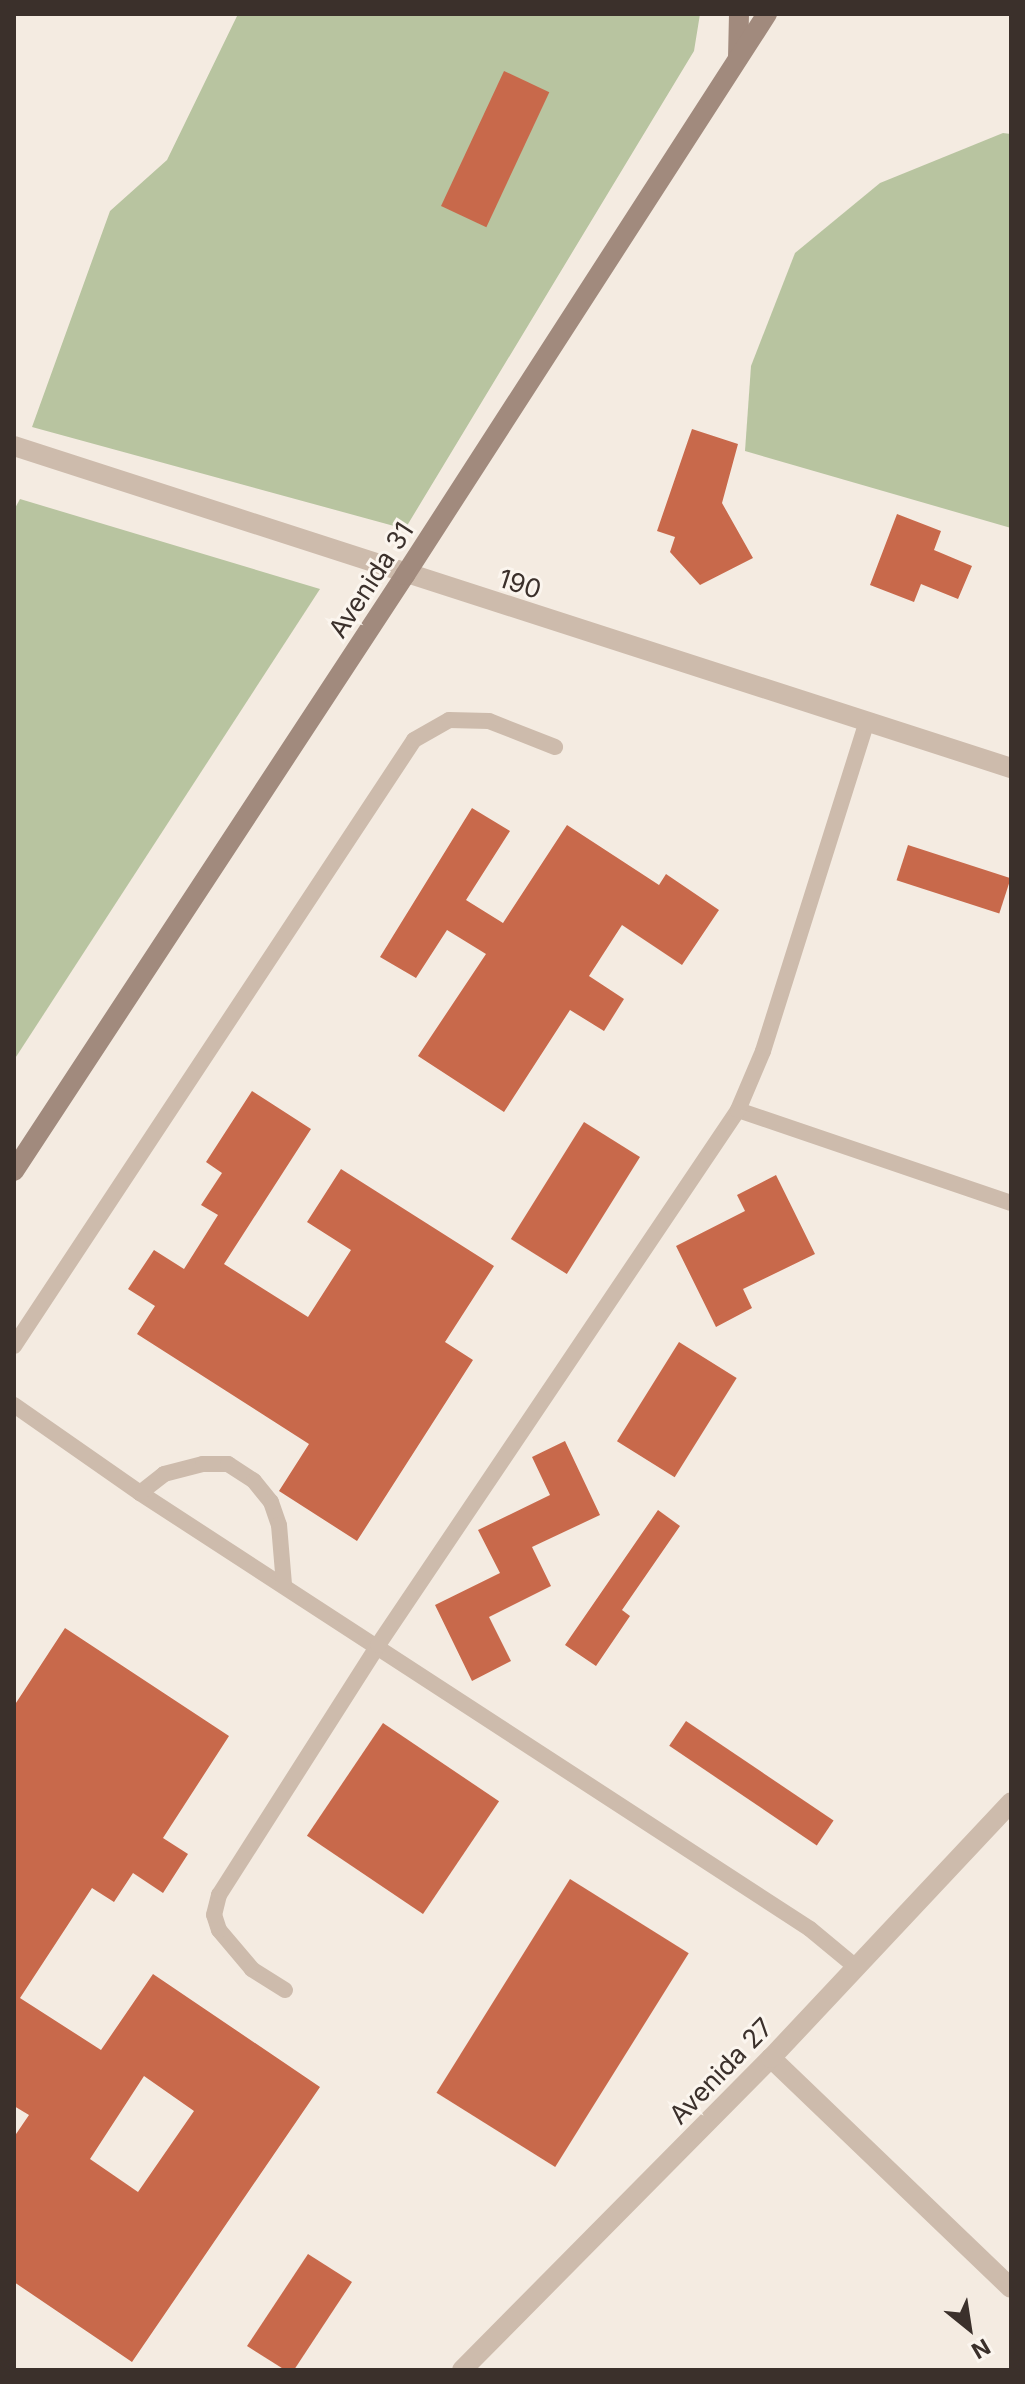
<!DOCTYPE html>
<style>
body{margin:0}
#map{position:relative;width:1025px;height:2384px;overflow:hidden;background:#f4ebe1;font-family:Inter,sans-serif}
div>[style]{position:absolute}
.green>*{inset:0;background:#b8c4a0}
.building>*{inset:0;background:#c8694b;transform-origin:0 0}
.lane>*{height:16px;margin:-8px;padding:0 8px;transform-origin:8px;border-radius:8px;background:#cdbbac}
.street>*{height:20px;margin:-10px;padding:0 10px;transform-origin:10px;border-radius:10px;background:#cdbbac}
.secondary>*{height:20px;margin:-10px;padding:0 10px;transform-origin:10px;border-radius:10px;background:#a18a7d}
span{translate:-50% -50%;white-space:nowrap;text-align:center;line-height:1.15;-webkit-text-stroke:6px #fbf5ee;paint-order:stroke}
.street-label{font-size:26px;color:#3b302b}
.frame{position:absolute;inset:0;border:16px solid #3b302b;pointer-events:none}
.north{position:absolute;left:929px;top:2288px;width:80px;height:80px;-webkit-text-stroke:6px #fbf5ee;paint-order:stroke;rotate:150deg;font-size:22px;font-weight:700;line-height:32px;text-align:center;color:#3b302b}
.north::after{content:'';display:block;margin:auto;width:28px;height:36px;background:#3b302b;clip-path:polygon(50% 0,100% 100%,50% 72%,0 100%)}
</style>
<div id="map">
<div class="green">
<div style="clip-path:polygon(238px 14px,700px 14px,694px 51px,405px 529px,32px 427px,110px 211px,167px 160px)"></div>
<div style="clip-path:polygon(1003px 133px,1011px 134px,1011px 528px,745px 451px,751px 366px,795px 253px,880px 183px)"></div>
<div style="clip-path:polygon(20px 499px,320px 589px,14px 1060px,14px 510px)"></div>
</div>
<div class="building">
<div style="left:504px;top:71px;width:50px;height:149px;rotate:25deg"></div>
<div style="clip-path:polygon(692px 429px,738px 444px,722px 503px,753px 558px,700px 585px,670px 552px,675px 537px,657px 531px)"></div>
<div style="clip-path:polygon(897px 514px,941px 531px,934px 550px,972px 566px,958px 599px,921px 584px,914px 602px,870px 585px)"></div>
<div style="clip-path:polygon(472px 808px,510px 831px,466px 900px,503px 923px,567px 825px,659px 885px,666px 874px,719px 910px,682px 965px,622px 925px,589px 976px,624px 999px,604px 1031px,570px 1010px,504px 1112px,418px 1056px,486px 954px,447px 930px,416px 978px,380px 957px)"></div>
<div style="left:908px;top:845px;width:108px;height:37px;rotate:18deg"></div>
<div style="clip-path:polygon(252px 1091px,311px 1129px,224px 1264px,308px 1317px,351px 1250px,307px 1222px,341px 1169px,494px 1266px,445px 1342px,473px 1360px,357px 1541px,279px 1491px,309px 1444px,137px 1334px,155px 1306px,128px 1289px,154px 1250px,184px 1269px,218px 1215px,201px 1205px,222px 1173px,206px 1162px)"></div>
<div style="left:584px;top:1122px;width:66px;height:138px;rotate:32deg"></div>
<div style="clip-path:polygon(776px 1175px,815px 1254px,743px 1289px,752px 1308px,716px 1327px,676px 1246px,745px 1211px,737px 1195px)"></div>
<div style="left:679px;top:1342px;width:68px;height:117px;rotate:32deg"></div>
<div style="clip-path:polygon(565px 1441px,600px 1515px,532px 1547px,551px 1586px,489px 1617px,511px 1661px,472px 1681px,435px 1605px,500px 1573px,478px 1530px,550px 1495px,532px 1457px)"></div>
<div style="clip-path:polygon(658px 1510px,680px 1526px,622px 1610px,630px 1616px,596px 1666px,565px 1645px)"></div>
<div style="clip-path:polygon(evenodd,65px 1628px,229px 1736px,163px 1838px,188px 1854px,163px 1893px,133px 1873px,114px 1902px,92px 1888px,20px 1998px,101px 2050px,153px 1974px,320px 2087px,132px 2362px,14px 2282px,14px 2137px,29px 2115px,14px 2106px,14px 1706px,65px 1628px,144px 2076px,194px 2111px,138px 2192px,90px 2159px,144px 2076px)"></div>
<div style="left:686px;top:1721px;width:178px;height:30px;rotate:34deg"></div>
<div style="left:383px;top:1723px;width:140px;height:136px;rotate:34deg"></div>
<div style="left:570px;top:1879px;width:140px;height:252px;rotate:32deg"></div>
<div style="clip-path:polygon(308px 2254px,352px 2282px,294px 2370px,285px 2370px,247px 2346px)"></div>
</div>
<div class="lane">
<div style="left:738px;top:1110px;width:288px;rotate:18.8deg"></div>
<div style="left:14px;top:1346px;width:726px;rotate:-56.57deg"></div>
<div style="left:414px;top:740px;width:40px;rotate:-29.7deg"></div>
<div style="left:449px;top:720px;width:40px;rotate:1.4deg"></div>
<div style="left:489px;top:721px;width:71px;rotate:21.5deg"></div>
<div style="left:14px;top:1405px;width:154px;rotate:34.9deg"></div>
<div style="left:140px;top:1493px;width:799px;rotate:33.05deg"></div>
<div style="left:810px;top:1929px;width:61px;rotate:39.7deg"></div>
<div style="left:140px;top:1493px;width:31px;rotate:-38deg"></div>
<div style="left:164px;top:1474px;width:40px;rotate:-14.4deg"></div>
<div style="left:203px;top:1464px;width:25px"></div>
<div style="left:228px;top:1464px;width:31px;rotate:33deg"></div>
<div style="left:254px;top:1481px;width:27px;rotate:51deg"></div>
<div style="left:271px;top:1502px;width:24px;rotate:71deg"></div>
<div style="left:279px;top:1525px;width:59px;rotate:85.2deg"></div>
<div style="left:285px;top:1990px;width:39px;rotate:-148deg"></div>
<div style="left:252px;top:1969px;width:51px;rotate:-130.2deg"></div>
<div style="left:219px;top:1930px;width:16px;rotate:-108deg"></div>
<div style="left:214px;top:1915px;width:21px;rotate:-76deg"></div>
<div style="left:219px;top:1895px;width:296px;rotate:-57.5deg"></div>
<div style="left:378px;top:1645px;width:645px;rotate:-56.06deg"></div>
<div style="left:738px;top:1110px;width:64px;rotate:-67deg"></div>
<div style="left:763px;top:1051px;width:345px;rotate:-72.5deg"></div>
</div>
<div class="street">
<div style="left:14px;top:446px;width:1048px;rotate:17.9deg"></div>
<div style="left:771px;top:2058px;width:332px;rotate:43.8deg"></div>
<div style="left:462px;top:2370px;width:439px;rotate:-45.3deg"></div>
<div style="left:771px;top:2058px;width:351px;rotate:-46.8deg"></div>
</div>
<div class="secondary">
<div style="left:738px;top:58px;width:44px;rotate:-88.7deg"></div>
<div style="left:14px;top:1171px;width:713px;rotate:-56.73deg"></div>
<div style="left:405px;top:575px;width:668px;rotate:-57.17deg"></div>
</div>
<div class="street-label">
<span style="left:371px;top:580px;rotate:-57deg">Avenida 31</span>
<span style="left:520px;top:584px;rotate:18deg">190</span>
<span style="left:721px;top:2071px;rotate:-46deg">Avenida 27</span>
</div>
<div class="frame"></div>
<div class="north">N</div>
</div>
